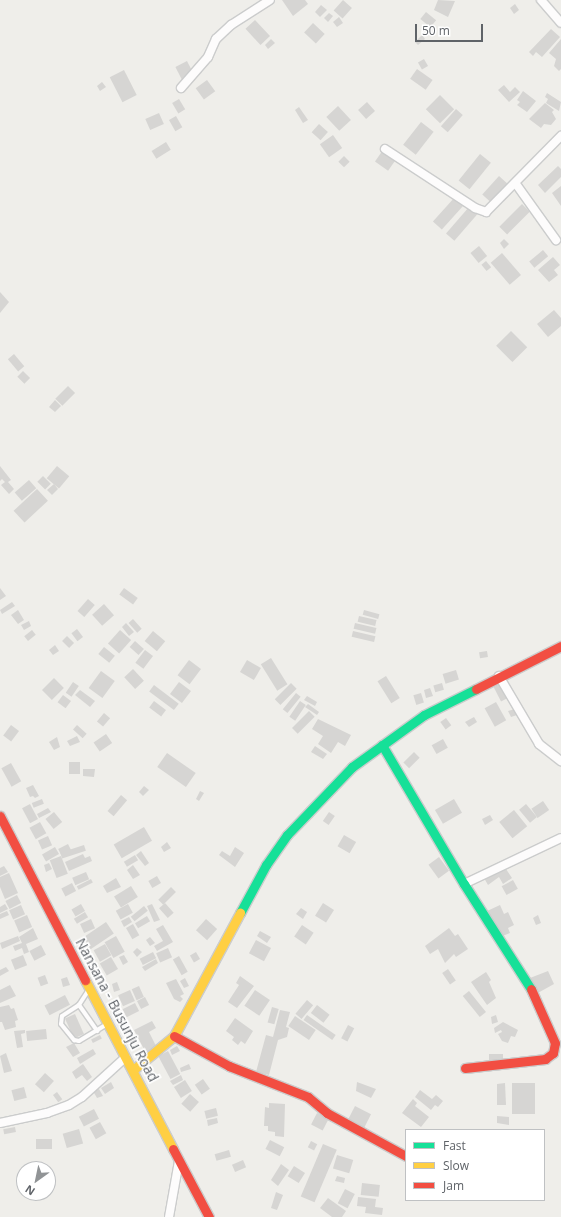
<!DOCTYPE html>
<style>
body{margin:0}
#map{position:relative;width:561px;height:1217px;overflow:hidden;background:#efeeea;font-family:"Open Sans",sans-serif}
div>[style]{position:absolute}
.building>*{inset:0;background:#d6d5d3;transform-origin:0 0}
.roads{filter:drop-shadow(1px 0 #cbcccc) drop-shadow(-1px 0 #cbcccc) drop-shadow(0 1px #cbcccc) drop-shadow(0 -1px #cbcccc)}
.lane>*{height:4px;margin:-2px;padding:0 2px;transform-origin:2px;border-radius:2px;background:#fdfcfc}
.street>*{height:8px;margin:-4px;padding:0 4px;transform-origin:4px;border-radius:4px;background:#fdfcfc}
.fast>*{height:9px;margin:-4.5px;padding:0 4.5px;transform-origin:4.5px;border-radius:4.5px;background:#16e098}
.slow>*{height:9px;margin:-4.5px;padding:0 4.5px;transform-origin:4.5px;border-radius:4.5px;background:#ffcf43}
.jam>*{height:9px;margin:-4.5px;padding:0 4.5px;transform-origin:4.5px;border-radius:4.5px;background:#f24e42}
span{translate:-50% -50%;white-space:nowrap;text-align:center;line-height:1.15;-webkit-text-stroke:3.5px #fff;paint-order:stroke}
.street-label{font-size:14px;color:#5f6368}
.legend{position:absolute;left:405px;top:1129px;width:140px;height:72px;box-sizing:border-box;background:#fff;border:1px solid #bfc1c3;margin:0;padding:5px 7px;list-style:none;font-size:12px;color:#5f6368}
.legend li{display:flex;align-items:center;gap:8px;height:20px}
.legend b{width:20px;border:1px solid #bfc1c3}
.north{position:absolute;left:16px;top:1161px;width:40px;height:40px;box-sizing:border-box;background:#fff;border:1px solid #bfc1c3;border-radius:50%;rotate:213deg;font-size:11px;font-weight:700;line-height:16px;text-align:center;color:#5f6368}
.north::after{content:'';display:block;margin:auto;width:14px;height:18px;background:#919496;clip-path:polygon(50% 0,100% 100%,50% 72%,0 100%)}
.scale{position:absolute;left:415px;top:24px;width:68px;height:18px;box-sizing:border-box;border:2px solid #5f6368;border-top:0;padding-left:5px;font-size:12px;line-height:14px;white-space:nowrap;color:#5f6368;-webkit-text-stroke:3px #fff;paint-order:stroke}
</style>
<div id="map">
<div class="building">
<div style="clip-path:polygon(282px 0,305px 0,308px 4px,293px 16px)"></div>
<div style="left:343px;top:0;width:12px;height:14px;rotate:42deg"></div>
<div style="clip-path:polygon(438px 0,455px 1px,448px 17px,434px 10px)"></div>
<div style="clip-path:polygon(515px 4px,519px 10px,514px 14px,510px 8px)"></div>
<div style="clip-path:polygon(321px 5px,327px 10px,320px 17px,315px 12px)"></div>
<div style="left:426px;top:12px;width:13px;height:9px;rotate:39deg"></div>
<div style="clip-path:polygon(329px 13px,333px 16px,328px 22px,324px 18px)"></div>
<div style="clip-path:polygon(339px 17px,343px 23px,337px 27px,333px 22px)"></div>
<div style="left:255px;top:20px;width:22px;height:13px;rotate:47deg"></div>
<div style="left:313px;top:23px;width:16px;height:13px;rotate:43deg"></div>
<div style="clip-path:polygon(551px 29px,560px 37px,542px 57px,536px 52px,533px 56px,529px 52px)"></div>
<div style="clip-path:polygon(422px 35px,425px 39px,418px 45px,415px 42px)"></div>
<div style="clip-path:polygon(271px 39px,275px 43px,268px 49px,265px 45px)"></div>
<div style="clip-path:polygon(561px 39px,561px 69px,559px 71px,554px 66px,556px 59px,549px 53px)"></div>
<div style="left:424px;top:59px;width:8px;height:7px;rotate:60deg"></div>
<div style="left:187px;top:61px;width:16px;height:13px;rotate:63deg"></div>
<div style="left:417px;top:69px;width:19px;height:12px;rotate:35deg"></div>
<div style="left:124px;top:70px;width:28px;height:16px;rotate:63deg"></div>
<div style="left:207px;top:80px;width:14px;height:14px;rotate:54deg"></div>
<div style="clip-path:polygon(102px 82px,106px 87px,100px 91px,97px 86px)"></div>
<div style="clip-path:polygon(504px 85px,510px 92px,515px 87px,520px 92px,509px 102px,498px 90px)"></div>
<div style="clip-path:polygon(523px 91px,536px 101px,527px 112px,517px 105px,520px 102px,517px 100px)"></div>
<div style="clip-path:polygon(547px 93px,561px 102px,559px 111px,546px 103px,548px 99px,545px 97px)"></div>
<div style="left:440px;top:95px;width:20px;height:20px;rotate:45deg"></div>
<div style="left:179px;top:99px;width:12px;height:8px;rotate:59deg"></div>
<div style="left:367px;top:102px;width:12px;height:12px;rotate:48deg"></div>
<div style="clip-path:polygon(545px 103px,554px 110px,552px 112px,556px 119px,551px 125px,544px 124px,541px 128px,529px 119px)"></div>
<div style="left:338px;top:106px;width:19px;height:16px;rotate:47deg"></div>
<div style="clip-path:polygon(299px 107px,308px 120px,303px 123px,295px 110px)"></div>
<div style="left:456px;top:109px;width:9px;height:23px;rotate:41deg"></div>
<div style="left:159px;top:113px;width:12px;height:15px;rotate:66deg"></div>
<div style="left:176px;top:116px;width:13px;height:8px;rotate:61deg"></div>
<div style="left:421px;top:122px;width:16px;height:29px;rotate:38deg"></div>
<div style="left:319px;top:124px;width:12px;height:11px;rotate:42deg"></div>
<div style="left:333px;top:135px;width:16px;height:16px;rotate:55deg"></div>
<div style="left:166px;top:142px;width:9px;height:17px;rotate:58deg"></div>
<div style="left:383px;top:150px;width:16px;height:14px;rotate:35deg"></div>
<div style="left:480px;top:154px;width:14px;height:34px;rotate:39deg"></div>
<div style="left:344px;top:156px;width:8px;height:8px;rotate:45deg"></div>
<div style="clip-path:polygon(558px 166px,561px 169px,561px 177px,545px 193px,538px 185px)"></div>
<div style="left:499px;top:176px;width:13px;height:25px;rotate:42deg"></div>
<div style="clip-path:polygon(561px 186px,561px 206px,552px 193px)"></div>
<div style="left:455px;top:197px;width:12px;height:33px;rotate:42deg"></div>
<div style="left:522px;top:204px;width:11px;height:32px;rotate:45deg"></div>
<div style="left:469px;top:207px;width:11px;height:35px;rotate:41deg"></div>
<div style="clip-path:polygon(504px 239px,509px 244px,504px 249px,500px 243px)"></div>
<div style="left:479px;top:246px;width:13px;height:11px;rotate:51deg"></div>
<div style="left:543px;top:250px;width:8px;height:18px;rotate:50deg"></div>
<div style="left:502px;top:253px;width:29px;height:15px;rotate:49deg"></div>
<div style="clip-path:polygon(553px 257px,560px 265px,554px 270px,558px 275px,549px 282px,538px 270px)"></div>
<div style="left:486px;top:261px;width:8px;height:6px;rotate:50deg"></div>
<div style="clip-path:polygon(0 292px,9px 302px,0 313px)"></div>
<div style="clip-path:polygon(554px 310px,561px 318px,561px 326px,548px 337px,537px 324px)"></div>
<div style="left:511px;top:331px;width:23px;height:21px;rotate:45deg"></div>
<div style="left:14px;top:354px;width:16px;height:8px;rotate:50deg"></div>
<div style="left:23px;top:371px;width:10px;height:8px;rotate:45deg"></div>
<div style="left:68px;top:386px;width:10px;height:18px;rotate:45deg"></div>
<div style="clip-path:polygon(55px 400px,61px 406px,55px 412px,49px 407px)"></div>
<div style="clip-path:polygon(0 466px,11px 480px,8px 482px,14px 489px,9px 494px,1px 485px,5px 482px,2px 479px,0 481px)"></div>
<div style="left:57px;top:466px;width:16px;height:16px;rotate:40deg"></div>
<div style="left:43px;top:476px;width:11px;height:8px;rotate:45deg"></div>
<div style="left:29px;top:480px;width:11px;height:19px;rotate:49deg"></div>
<div style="clip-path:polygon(54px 484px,58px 489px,52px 495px,47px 490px)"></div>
<div style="left:37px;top:489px;width:16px;height:32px;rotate:47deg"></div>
<div style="clip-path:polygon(0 588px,6px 596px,0 600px)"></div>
<div style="left:124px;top:588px;width:17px;height:8px;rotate:36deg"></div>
<div style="left:88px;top:599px;width:9px;height:16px;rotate:41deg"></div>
<div style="clip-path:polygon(12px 602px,15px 606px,2px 614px,0 610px)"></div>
<div style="left:104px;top:604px;width:15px;height:16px;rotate:48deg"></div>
<div style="clip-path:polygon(18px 610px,24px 620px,18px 624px,11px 615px)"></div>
<div style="left:364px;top:610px;width:16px;height:5px;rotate:15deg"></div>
<div style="left:359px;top:616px;width:18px;height:6px;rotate:13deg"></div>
<div style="left:133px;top:619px;width:13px;height:6px;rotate:48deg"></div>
<div style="clip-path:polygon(29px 621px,31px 626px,24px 630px,21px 625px)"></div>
<div style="clip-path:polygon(126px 623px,134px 632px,129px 636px,122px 627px)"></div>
<div style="left:355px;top:623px;width:22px;height:6px;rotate:13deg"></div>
<div style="left:77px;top:629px;width:10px;height:7px;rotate:53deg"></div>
<div style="left:32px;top:630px;width:6px;height:10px;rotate:51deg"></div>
<div style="left:120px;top:630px;width:15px;height:18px;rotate:42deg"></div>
<div style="left:153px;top:631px;width:16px;height:13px;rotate:40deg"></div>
<div style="left:353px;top:631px;width:23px;height:6px;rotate:13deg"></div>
<div style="left:67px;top:636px;width:10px;height:7px;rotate:45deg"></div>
<div style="left:135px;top:641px;width:12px;height:8px;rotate:42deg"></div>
<div style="clip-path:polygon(55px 645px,59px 651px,53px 655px,49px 650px)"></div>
<div style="left:104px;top:647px;width:14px;height:9px;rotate:39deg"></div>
<div style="left:145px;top:650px;width:10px;height:16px;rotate:37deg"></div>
<div style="left:487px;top:651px;width:6px;height:8px;rotate:81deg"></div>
<div style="left:271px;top:658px;width:31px;height:12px;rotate:58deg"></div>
<div style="left:189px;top:660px;width:15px;height:19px;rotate:37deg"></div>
<div style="left:247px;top:660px;width:16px;height:14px;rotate:30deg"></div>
<div style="left:133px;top:669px;width:16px;height:12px;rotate:47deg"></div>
<div style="left:456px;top:670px;width:10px;height:14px;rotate:73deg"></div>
<div style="left:101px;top:671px;width:17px;height:21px;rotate:36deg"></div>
<div style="left:386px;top:676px;width:26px;height:10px;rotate:58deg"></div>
<div style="left:54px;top:678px;width:14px;height:17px;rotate:45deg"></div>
<div style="left:73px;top:682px;width:7px;height:13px;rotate:34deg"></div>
<div style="left:179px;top:682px;width:15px;height:15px;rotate:37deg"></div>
<div style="left:291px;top:683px;width:8px;height:23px;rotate:45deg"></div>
<div style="left:442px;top:683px;width:7px;height:9px;rotate:74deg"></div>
<div style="left:500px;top:684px;width:16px;height:7px;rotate:63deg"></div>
<div style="left:154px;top:685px;width:31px;height:8px;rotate:37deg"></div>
<div style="clip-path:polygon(430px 688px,433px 696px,426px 698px,424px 690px)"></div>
<div style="clip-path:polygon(80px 690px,95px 701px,90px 707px,75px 695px)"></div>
<div style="left:296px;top:693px;width:6px;height:21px;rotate:39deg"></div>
<div style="left:421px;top:693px;width:10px;height:8px;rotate:73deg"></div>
<div style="left:63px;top:695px;width:10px;height:9px;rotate:37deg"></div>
<div style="clip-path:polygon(307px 696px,317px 702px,315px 706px,304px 700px)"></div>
<div style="left:154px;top:701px;width:15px;height:8px;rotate:37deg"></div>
<div style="left:300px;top:701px;width:7px;height:19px;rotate:34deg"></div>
<div style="left:496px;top:702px;width:21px;height:13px;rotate:61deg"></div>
<div style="clip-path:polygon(308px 704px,319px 712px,317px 715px,305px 707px)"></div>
<div style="clip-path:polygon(515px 709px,517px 715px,511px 717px,508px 711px)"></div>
<div style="left:309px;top:711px;width:8px;height:24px;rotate:45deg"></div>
<div style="left:104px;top:713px;width:8px;height:11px;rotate:40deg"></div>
<div style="clip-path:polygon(474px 717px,477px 722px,469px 727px,465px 722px)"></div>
<div style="left:446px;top:718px;width:9px;height:7px;rotate:54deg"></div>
<div style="clip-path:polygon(318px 719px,351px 735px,345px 746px,338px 742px,331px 753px,318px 744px,323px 736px,312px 729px)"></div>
<div style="left:11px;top:725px;width:10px;height:13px;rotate:37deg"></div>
<div style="left:77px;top:725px;width:13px;height:6px;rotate:42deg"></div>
<div style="left:106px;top:734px;width:11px;height:15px;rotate:56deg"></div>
<div style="clip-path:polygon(77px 736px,80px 742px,70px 746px,67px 741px)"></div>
<div style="clip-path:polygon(57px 737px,60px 747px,54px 750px,49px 742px)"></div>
<div style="left:443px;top:739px;width:10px;height:13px;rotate:61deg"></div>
<div style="clip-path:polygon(315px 746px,327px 754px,323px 759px,311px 752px)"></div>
<div style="left:414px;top:752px;width:8px;height:15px;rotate:45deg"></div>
<div style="left:167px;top:753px;width:35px;height:17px;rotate:35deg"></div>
<div style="left:69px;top:762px;width:11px;height:12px"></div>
<div style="left:11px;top:763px;width:21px;height:11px;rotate:61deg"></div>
<div style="clip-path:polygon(83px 769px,95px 769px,94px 777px,83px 776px)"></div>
<div style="clip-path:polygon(33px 785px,39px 796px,35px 798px,33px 796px,30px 797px,26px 788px)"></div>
<div style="clip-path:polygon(144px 786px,149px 790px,143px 796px,139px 792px)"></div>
<div style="clip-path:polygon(200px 791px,204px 793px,199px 801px,196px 799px)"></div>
<div style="left:121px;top:795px;width:8px;height:21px;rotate:40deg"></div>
<div style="left:42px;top:799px;width:5px;height:11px;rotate:68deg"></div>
<div style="left:454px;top:799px;width:16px;height:22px;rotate:60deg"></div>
<div style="left:543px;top:801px;width:11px;height:14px;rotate:56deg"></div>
<div style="left:30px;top:804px;width:17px;height:9px;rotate:62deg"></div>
<div style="left:526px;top:804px;width:17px;height:9px;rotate:50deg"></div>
<div style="clip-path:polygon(48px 808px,51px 812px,39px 818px,37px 814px)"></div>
<div style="left:514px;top:810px;width:21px;height:19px;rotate:51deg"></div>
<div style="left:54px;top:812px;width:13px;height:11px;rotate:51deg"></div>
<div style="left:329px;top:812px;width:7px;height:11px;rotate:34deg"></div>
<div style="clip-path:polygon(490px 815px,493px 820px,485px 825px,482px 819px)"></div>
<div style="left:40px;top:822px;width:13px;height:12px;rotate:61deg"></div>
<div style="left:144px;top:827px;width:16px;height:35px;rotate:60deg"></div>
<div style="left:344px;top:835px;width:14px;height:13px;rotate:30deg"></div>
<div style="left:48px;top:836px;width:10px;height:11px;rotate:66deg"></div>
<div style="clip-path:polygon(167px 842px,171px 848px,164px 852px,161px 847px)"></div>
<div style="left:68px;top:844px;width:7px;height:11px;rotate:63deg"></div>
<div style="left:84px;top:845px;width:6px;height:25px;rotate:72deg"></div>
<div style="left:55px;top:847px;width:8px;height:15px;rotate:60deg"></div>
<div style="clip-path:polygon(235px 847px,244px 853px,235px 867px,219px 855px,222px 851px,230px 856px)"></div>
<div style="clip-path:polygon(141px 851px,149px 863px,145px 866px,136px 855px)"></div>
<div style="clip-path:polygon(83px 854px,85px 858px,90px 856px,92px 861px,69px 871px,65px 862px)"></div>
<div style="left:135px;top:855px;width:6px;height:13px;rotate:59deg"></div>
<div style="left:61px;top:856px;width:19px;height:12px;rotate:69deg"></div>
<div style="left:439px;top:857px;width:17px;height:13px;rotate:54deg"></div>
<div style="clip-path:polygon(49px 863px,52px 869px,46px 872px,44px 865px)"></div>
<div style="clip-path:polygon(133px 865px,140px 875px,133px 879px,127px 870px)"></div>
<div style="clip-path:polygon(4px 866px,8px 872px,0 876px,0 868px)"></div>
<div style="clip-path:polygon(504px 866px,512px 878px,503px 884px,499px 877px,488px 885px,484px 878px)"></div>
<div style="left:86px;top:872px;width:8px;height:15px;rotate:67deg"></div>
<div style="clip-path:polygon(9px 873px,18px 893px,5px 899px,0 887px,0 877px)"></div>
<div style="left:157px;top:876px;width:8px;height:10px;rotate:60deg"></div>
<div style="clip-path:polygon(116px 878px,121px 887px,107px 893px,103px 886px)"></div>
<div style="left:91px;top:879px;width:4px;height:16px;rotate:63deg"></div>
<div style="left:513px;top:880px;width:10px;height:13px;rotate:61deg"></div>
<div style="left:72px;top:883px;width:9px;height:12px;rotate:63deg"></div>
<div style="left:131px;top:886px;width:13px;height:20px;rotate:58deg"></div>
<div style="left:171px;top:887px;width:7px;height:18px;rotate:45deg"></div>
<div style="left:17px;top:895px;width:9px;height:13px;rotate:63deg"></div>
<div style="left:165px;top:903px;width:13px;height:8px;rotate:48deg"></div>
<div style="left:323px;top:903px;width:13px;height:15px;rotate:32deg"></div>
<div style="clip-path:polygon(5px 904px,8px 909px,0 913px,0 907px)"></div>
<div style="left:81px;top:904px;width:8px;height:11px;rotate:60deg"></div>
<div style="left:128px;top:904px;width:10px;height:14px;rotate:61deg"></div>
<div style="clip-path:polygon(152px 904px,160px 920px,154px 922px,147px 906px)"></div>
<div style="left:21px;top:905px;width:10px;height:13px;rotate:66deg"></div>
<div style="clip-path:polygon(500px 905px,504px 914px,508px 912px,514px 925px,508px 928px,510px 933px,500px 937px,485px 912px)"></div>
<div style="left:144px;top:906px;width:6px;height:17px;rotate:51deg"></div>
<div style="clip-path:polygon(301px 908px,307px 912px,303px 919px,296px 914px)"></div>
<div style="clip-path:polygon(7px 911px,9px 915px,0 919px,0 914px)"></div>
<div style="left:85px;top:912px;width:6px;height:13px;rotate:59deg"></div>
<div style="left:27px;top:915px;width:13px;height:14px;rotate:67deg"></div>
<div style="clip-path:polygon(538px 915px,541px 923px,536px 925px,533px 918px)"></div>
<div style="left:147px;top:916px;width:6px;height:14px;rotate:59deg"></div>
<div style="clip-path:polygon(129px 917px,132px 922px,124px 927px,121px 921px)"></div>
<div style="left:91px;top:919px;width:10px;height:12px;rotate:66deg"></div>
<div style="left:206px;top:919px;width:15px;height:15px;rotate:42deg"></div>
<div style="left:106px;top:922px;width:14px;height:28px;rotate:56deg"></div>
<div style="left:133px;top:924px;width:13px;height:8px;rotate:61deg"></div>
<div style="clip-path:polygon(163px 925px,173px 942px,157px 951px,154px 946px,163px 941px,156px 929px)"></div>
<div style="left:302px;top:925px;width:14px;height:14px;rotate:34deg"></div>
<div style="clip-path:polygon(33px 928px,38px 939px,26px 944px,29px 952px,24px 954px,22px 948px,15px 951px,13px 946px,22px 943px,19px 937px)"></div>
<div style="clip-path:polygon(449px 928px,455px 936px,458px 934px,468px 949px,456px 957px,454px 954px,445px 963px,438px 949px,430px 954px,425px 946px)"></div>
<div style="clip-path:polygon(260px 931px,271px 937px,267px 943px,257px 936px)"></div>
<div style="clip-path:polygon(18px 936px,20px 941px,2px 949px,0 943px)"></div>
<div style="left:116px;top:936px;width:18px;height:13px;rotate:61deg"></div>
<div style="clip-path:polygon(150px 937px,155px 943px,150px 946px,146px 940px)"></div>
<div style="left:256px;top:940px;width:17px;height:15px;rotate:28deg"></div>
<div style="left:105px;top:944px;width:13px;height:13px;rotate:61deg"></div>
<div style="left:41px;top:945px;width:11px;height:13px;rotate:63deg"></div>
<div style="clip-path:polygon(137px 948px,142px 952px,137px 957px,133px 952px)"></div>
<div style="left:168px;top:948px;width:10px;height:13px;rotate:66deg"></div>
<div style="left:153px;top:952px;width:7px;height:15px;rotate:63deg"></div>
<div style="left:196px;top:952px;width:8px;height:7px;rotate:60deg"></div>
<div style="left:23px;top:955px;width:11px;height:13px;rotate:68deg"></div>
<div style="clip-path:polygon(124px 955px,128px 962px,123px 965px,119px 957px)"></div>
<div style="left:179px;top:956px;width:18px;height:7px;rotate:61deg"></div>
<div style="left:111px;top:957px;width:14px;height:13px;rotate:60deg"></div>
<div style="clip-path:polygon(156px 959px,158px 963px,145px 971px,142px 967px)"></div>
<div style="clip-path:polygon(6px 967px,9px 971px,0 976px,0 970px)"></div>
<div style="left:448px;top:969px;width:14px;height:7px;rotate:56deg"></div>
<div style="clip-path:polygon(548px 971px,554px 984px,536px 994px,530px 978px)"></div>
<div style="clip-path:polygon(486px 972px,491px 980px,489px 982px,496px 998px,487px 1005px,471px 982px)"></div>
<div style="left:45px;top:975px;width:9px;height:8px;rotate:69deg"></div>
<div style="clip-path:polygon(240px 976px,254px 986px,237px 1008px,228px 1002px,239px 985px,236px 983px)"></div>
<div style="clip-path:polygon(67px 977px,70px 985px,63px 987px,61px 979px)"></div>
<div style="clip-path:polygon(185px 978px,189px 986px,184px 988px,180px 981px)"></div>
<div style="clip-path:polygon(176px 979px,184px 994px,180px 996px,183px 999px,180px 1002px,174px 999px,166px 983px)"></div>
<div style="clip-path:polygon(117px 982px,120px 990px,114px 992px,112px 984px)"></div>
<div style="clip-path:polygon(10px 985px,16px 996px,0 1003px,0 990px)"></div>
<div style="left:139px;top:986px;width:12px;height:8px;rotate:66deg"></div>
<div style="left:130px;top:990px;width:12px;height:13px;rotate:66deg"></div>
<div style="left:255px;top:990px;width:18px;height:19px;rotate:34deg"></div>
<div style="left:469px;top:991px;width:27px;height:8px;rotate:51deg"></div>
<div style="left:65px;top:995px;width:11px;height:23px;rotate:63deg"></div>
<div style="left:145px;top:997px;width:9px;height:9px;rotate:63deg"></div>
<div style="left:307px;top:1000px;width:8px;height:18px;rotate:40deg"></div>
<div style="left:135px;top:1003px;width:9px;height:14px;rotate:63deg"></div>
<div style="clip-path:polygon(9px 1005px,11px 1009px,14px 1008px,18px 1020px,15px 1021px,16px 1027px,5px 1030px,2px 1022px,0 1022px,0 1007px)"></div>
<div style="left:317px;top:1005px;width:16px;height:10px;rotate:38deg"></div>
<div style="left:272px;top:1007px;width:7px;height:16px;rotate:16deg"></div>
<div style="clip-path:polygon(280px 1010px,290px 1012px,286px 1027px,289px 1028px,287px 1037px,278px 1040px,269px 1075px,256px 1072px,266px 1035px,273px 1037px)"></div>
<div style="left:75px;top:1014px;width:22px;height:11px;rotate:66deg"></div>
<div style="left:307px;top:1015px;width:35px;height:6px;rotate:35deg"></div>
<div style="clip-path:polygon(496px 1015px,498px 1022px,492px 1024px,491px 1017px)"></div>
<div style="left:295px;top:1016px;width:25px;height:12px;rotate:34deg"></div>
<div style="clip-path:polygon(235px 1018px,253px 1031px,245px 1044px,241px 1041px,238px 1045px,232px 1040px,234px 1037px,226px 1031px)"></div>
<div style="clip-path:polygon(152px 1021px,156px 1028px,149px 1032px,159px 1052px,148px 1057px,134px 1030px)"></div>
<div style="clip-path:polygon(503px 1022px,518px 1030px,515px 1037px,511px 1036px,508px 1043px,502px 1041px,498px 1034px,502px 1032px,501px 1030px,495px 1033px,494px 1028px)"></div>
<div style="left:348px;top:1025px;width:7px;height:15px;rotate:27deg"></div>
<div style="left:46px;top:1029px;width:10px;height:20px;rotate:84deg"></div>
<div style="clip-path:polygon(25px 1030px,25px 1033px,21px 1034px,23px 1047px,17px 1048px,14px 1031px)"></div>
<div style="left:100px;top:1035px;width:4px;height:10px;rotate:63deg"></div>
<div style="clip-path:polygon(74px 1043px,80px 1053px,73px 1057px,66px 1047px)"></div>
<div style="clip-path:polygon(177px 1046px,180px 1051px,172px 1055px,170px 1050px)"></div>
<div style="clip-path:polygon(93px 1049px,96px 1054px,80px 1064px,77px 1058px)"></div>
<div style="left:168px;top:1051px;width:26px;height:11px;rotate:62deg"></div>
<div style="clip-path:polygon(6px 1053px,12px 1071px,4px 1073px,0 1056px)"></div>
<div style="left:489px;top:1054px;width:14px;height:6px"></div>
<div style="clip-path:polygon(83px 1064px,92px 1077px,87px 1081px,82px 1075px,76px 1079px,72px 1072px)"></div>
<div style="clip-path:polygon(189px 1064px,191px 1069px,181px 1072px,180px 1068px)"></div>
<div style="left:45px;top:1073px;width:12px;height:15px;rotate:42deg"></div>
<div style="clip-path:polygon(181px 1075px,183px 1080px,173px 1085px,170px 1081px)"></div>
<div style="left:203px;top:1079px;width:12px;height:10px;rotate:55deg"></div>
<div style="left:185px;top:1080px;width:13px;height:13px;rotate:58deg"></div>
<div style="clip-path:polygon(111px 1082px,114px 1088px,105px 1094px,101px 1088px)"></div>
<div style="clip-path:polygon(357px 1082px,376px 1089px,371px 1098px,356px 1091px)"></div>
<div style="clip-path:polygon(505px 1083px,506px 1105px,497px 1105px,497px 1084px)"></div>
<div style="left:512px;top:1083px;width:23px;height:31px"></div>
<div style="left:24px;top:1087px;width:11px;height:13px;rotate:75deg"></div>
<div style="clip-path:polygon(99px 1089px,103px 1096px,97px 1098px,93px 1091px)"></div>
<div style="clip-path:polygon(420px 1090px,432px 1099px,436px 1095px,443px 1101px,438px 1107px,435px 1105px,431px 1110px,415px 1097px)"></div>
<div style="left:57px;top:1092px;width:9px;height:5px;rotate:54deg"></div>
<div style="left:190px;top:1094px;width:12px;height:13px;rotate:42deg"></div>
<div style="clip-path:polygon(413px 1099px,417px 1103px,415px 1106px,429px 1117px,421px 1127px,402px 1113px)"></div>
<div style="clip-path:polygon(269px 1103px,285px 1104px,284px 1137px,275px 1136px,275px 1132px,268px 1131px,268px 1126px,264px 1126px,265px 1107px,269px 1108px)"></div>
<div style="left:355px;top:1106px;width:18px;height:16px;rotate:27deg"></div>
<div style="left:216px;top:1108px;width:8px;height:12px;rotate:76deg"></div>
<div style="left:94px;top:1109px;width:11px;height:17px;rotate:63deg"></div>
<div style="left:317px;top:1113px;width:13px;height:13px;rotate:27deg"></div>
<div style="clip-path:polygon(497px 1116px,509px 1117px,509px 1125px,497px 1123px)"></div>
<div style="clip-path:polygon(217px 1118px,218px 1123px,208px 1126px,207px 1120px)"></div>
<div style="left:100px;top:1122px;width:13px;height:12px;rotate:61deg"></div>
<div style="left:15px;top:1127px;width:5px;height:12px;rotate:79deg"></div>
<div style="left:79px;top:1129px;width:15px;height:17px;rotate:74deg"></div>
<div style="left:36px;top:1139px;width:16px;height:10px"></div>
<div style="left:270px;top:1140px;width:16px;height:10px;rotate:27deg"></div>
<div style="left:311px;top:1141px;width:7px;height:7px;rotate:27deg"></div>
<div style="left:323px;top:1144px;width:15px;height:57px;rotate:23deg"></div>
<div style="left:229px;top:1150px;width:7px;height:15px;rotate:74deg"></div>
<div style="left:337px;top:1155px;width:17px;height:14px;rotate:17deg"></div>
<div style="left:243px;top:1160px;width:8px;height:12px;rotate:67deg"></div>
<div style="clip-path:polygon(281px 1164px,289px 1170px,278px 1186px,271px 1180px)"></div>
<div style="left:294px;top:1166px;width:13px;height:12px;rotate:32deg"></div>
<div style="clip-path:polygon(337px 1176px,345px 1178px,344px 1183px,335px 1181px)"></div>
<div style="left:362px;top:1183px;width:18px;height:12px;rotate:6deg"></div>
<div style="left:345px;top:1189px;width:11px;height:16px;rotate:27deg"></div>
<div style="clip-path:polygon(276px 1192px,283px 1195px,277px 1210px,271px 1208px)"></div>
<div style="clip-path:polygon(358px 1197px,376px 1199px,375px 1207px,383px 1208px,382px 1215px,365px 1213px,366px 1207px,357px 1206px)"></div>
<div style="clip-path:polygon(328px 1198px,346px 1211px,342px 1217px,332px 1217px,320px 1208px)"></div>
</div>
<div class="roads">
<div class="lane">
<div style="left:88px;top:991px;width:17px;rotate:123deg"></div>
<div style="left:79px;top:1005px;width:20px;rotate:147deg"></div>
<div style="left:62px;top:1016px;width:8px;rotate:97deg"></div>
<div style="left:61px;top:1024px;width:21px;rotate:51deg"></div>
<div style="left:74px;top:1040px;width:5px;rotate:11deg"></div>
<div style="left:79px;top:1041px;width:31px;rotate:-31deg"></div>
<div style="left:79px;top:1005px;width:32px;rotate:55deg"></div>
</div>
<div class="street">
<div style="left:541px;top:0;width:30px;rotate:49deg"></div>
<div style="left:181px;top:88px;width:41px;rotate:-48.9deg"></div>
<div style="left:208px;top:57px;width:20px;rotate:-66deg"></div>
<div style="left:216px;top:39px;width:21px;rotate:-43deg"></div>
<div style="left:231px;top:25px;width:46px;rotate:-32.7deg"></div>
<div style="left:385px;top:149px;width:108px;rotate:33.2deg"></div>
<div style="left:475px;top:208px;width:12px;rotate:20deg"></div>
<div style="left:486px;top:212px;width:107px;rotate:-45.4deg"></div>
<div style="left:516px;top:184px;width:69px;rotate:54.5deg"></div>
<div style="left:499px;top:676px;width:79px;rotate:59.5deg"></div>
<div style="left:539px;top:744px;width:28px;rotate:38deg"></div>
<div style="left:464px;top:884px;width:107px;rotate:-25.4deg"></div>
<div style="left:0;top:1123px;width:48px;rotate:-12deg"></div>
<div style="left:47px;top:1113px;width:23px;rotate:-20deg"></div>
<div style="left:69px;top:1105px;width:15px;rotate:-32deg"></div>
<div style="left:82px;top:1097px;width:59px;rotate:-42.3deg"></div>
<div style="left:169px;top:1217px;width:57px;rotate:-79.9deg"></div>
</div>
<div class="fast">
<div style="left:382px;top:745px;width:161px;rotate:59.5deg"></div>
<div style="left:464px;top:884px;width:125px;rotate:57.5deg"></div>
<div style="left:240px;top:913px;width:55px;rotate:-61.6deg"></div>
<div style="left:266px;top:865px;width:37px;rotate:-55deg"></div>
<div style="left:287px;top:835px;width:94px;rotate:-46.3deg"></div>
<div style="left:352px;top:767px;width:89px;rotate:-35.8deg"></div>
<div style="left:424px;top:715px;width:58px;rotate:-26.6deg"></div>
</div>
<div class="slow">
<div style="left:85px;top:980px;width:191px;rotate:62.5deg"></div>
<div style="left:133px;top:1070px;width:53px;rotate:-39.7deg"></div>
<div style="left:174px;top:1036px;width:140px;rotate:-61.8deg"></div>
</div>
<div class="jam">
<div style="left:476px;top:689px;width:95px;rotate:-26.8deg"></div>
<div style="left:0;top:816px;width:185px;rotate:62.6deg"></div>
<div style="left:174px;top:1036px;width:63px;rotate:28.6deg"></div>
<div style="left:229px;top:1066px;width:85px;rotate:21.4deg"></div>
<div style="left:308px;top:1097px;width:25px;rotate:40deg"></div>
<div style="left:327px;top:1113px;width:90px;rotate:28.6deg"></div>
<div style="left:465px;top:1068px;width:81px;rotate:-6.4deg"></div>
<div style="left:545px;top:1059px;width:10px;rotate:-37deg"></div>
<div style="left:553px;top:1053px;width:10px;rotate:-79deg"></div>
<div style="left:555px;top:1043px;width:59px;rotate:-114deg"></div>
<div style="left:173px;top:1149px;width:77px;rotate:62.1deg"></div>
</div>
</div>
<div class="street-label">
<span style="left:117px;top:1010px;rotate:62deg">Nansana - Busunju Road</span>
</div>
<ul class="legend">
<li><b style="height:5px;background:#16e098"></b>Fast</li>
<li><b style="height:5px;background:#ffcf43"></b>Slow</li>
<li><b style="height:5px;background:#f24e42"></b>Jam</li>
</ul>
<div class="north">N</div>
<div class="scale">50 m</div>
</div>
